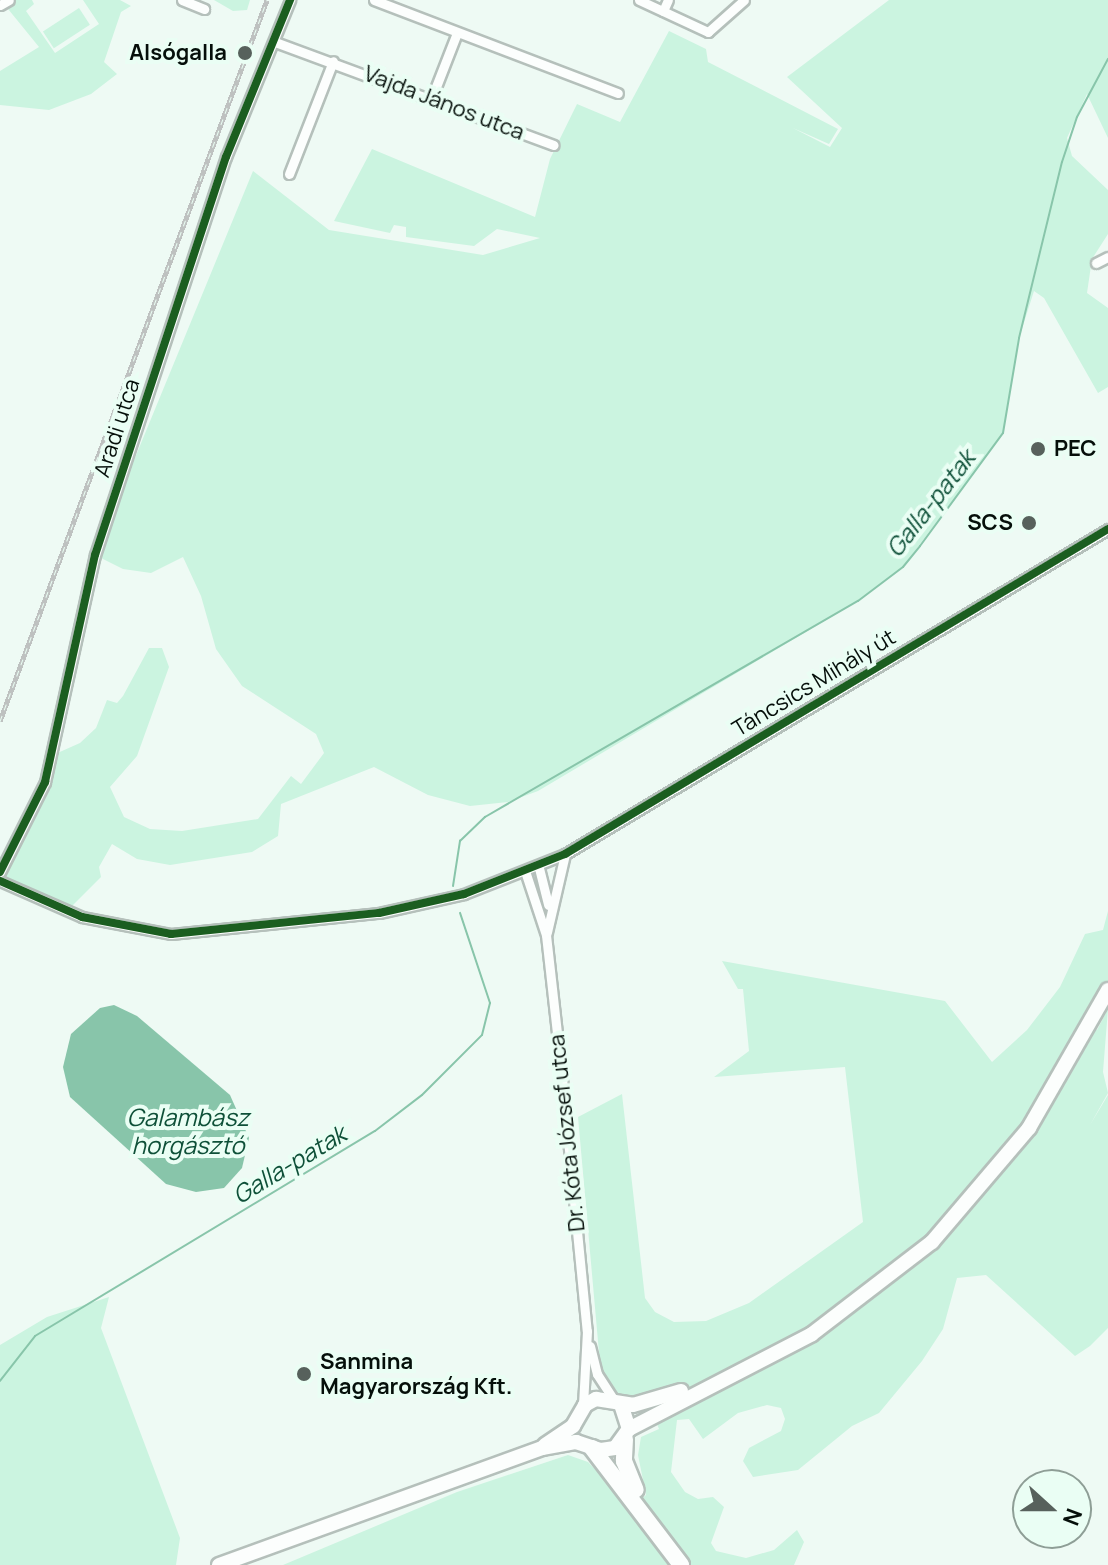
<!DOCTYPE html>
<meta charset="utf-8">
<style>
body{margin:0}
#map{position:relative;width:1108px;height:1565px;overflow:hidden;background:#eefaf4;font-family:Manrope,sans-serif}
div>[style]{position:absolute}
.green>*{inset:0;background:#cbf4e0;transform-origin:0 0}
.water>*{inset:0;background:#88c5aa}
.stream>*{height:2px;margin:-1px;padding:0 1px;transform-origin:1px;border-radius:1px;background:#88c5aa}
.roads{filter:drop-shadow(2px 0 #b5c0bb) drop-shadow(-2px 0 #b5c0bb) drop-shadow(0 2px #b5c0bb) drop-shadow(0 -2px #b5c0bb)}
.minor>*{height:9px;margin:-4.5px;padding:0 4.5px;transform-origin:4.5px;border-radius:4.5px;background:#fcfefd}
.primary>*{height:14px;margin:-7px;padding:0 7px;transform-origin:7px;border-radius:7px;background:#fcfefd}
.motorway>*{height:16px;margin:-8px;padding:0 8px;transform-origin:8px;border-radius:8px;background:#fcfefd}
.rail>*{height:5px;margin-top:-2.5px;transform-origin:0;background:repeating-linear-gradient(90deg,#eafef4 0 6px,#bec1c0 0 12px);box-sizing:border-box;border-block:2px solid #bec1c0}
.cycleway>*{height:8px;margin:-4px;padding:0 4px;transform-origin:4px;border-radius:4px;background:#1b5e20}
.dots>*{width:22px;height:22px;translate:-50% -50%;box-sizing:border-box;border:4px solid #eafef4;border-radius:50%}
span{translate:-50% -50%;white-space:nowrap;text-align:center;line-height:1.15;-webkit-text-stroke:8px #eafef4;paint-order:stroke}
.poi-label{font-size:22px;color:#050f0a;font-weight:700}
.right{translate:-100% -50%;text-align:right}
.left{translate:0 -50%;text-align:left}
.street-label{font-size:22px;color:#050f0a}
.water-label{font-size:24px;color:#0e5038;font-style:italic}
.north{position:absolute;left:1012px;top:1469px;width:80px;height:80px;box-sizing:border-box;background:#eafef4;border:2px solid #8e9e96;border-radius:50%;rotate:111deg;font-size:22px;font-weight:700;line-height:32px;text-align:center;color:#050f0a}
.north::after{content:'';display:block;margin:auto;width:28px;height:36px;background:#57615c;clip-path:polygon(50% 0,100% 100%,50% 72%,0 100%)}
</style>
<div id="map">
<div class="green">
<div style="clip-path:polygon(11px 0,32px 0,34px 4px,26px 11px,55px 53px,99px 24px,83px 0,120px 0,131px 6px,121px 12px,104px 62px,117px 74px,91px 94px,49px 110px,0 105px,0 71px,39px 47px,4px 4px)"></div>
<div style="clip-path:polygon(214px 0,250px 0,247px 10px,233px 11px)"></div>
<div style="clip-path:polygon(889px 0,1108px 0,1108px 138px,1087px 94px,1067px 138px,1072px 156px,1108px 190px,1108px 234px,1092px 259px,1087px 293px,1108px 308px,1108px 387px,1098px 393px,1044px 298px,1034px 291px,1019px 338px,1003px 433px,903px 567px,858px 601px,538px 791px,508px 802px,470px 806px,428px 795px,374px 767px,281px 804px,278px 836px,252px 852px,170px 865px,137px 859px,112px 844px,99px 867px,101px 877px,70px 908px,0 881px,53px 755px,80px 743px,96px 728px,107px 700px,117px 703px,123px 696px,149px 648px,162px 648px,169px 667px,137px 756px,110px 787px,124px 817px,150px 829px,182px 831px,258px 819px,291px 776px,301px 784px,324px 753px,316px 734px,242px 686px,216px 649px,201px 596px,183px 557px,151px 573px,123px 569px,95px 555px,253px 171px,329px 230px,483px 255px,540px 238px,497px 229px,474px 246px,406px 237px,406px 227px,394px 225px,390px 233px,334px 221px,372px 149px,535px 217px,550px 159px,577px 104px,620px 122px,669px 31px,706px 49px,708px 62px,838px 129px,829px 144px,793px 128px,830px 147px,842px 128px,787px 77px)"></div>
<div style="left:79px;top:8px;width:20px;height:43px;rotate:57deg"></div>
<div style="clip-path:polygon(1108px 911px,1108px 987px,1089px 1027px,1097px 1030px,1108px 1009px,1103px 1072px,1108px 1093px,1090px 1125px,1108px 1095px,1108px 1328px,1090px 1346px,1075px 1356px,986px 1275px,957px 1278px,943px 1329px,922px 1361px,879px 1413px,852px 1426px,798px 1470px,753px 1477px,743px 1461px,749px 1448px,781px 1431px,785px 1419px,781px 1408px,767px 1405px,738px 1413px,703px 1439px,689px 1419px,677px 1420px,671px 1472px,685px 1492px,698px 1499px,713px 1497px,724px 1507px,711px 1543px,716px 1551px,746px 1558px,774px 1550px,797px 1530px,804px 1542px,794px 1565px,283px 1565px,457px 1492px,568px 1455px,588px 1462px,631px 1506px,646px 1495px,638px 1455px,641px 1437px,659px 1429px,649px 1404px,614px 1397px,601px 1375px,578px 1117px,622px 1094px,645px 1298px,655px 1312px,674px 1322px,706px 1321px,749px 1303px,863px 1222px,845px 1067px,714px 1077px,749px 1051px,743px 989px,738px 989px,722px 961px,945px 1001px,992px 1062px,1027px 1030px,1060px 987px,1085px 934px,1103px 930px)"></div>
<div style="clip-path:polygon(109px 1297px,101px 1328px,180px 1538px,176px 1565px,0 1565px,0 1345px,47px 1317px)"></div>
</div>
<div class="water">
<div style="clip-path:polygon(114px 1005px,137px 1016px,230px 1095px,249px 1138px,242px 1168px,224px 1188px,196px 1192px,166px 1184px,70px 1097px,63px 1067px,71px 1034px,100px 1008px)"></div>
</div>
<div class="stream">
<div style="left:453px;top:886px;width:46px;rotate:-81.2deg"></div>
<div style="left:460px;top:841px;width:35px;rotate:-44deg"></div>
<div style="left:485px;top:817px;width:431px;rotate:-30.1deg"></div>
<div style="left:858px;top:601px;width:56px;rotate:-37.1deg"></div>
<div style="left:903px;top:567px;width:27px;rotate:-51deg"></div>
<div style="left:920px;top:546px;width:140px;rotate:-53.7deg"></div>
<div style="left:1003px;top:433px;width:96px;rotate:-80.4deg"></div>
<div style="left:1019px;top:338px;width:181px;rotate:-76.3deg"></div>
<div style="left:1062px;top:162px;width:47px;rotate:-71.6deg"></div>
<div style="left:1077px;top:117px;width:66px;rotate:-61.9deg"></div>
<div style="left:0;top:1381px;width:57px;rotate:-52.1deg"></div>
<div style="left:35px;top:1336px;width:397px;rotate:-31.1deg"></div>
<div style="left:375px;top:1131px;width:59px;rotate:-37.5deg"></div>
<div style="left:422px;top:1095px;width:85px;rotate:-45deg"></div>
<div style="left:482px;top:1035px;width:33px;rotate:-76deg"></div>
<div style="left:490px;top:1003px;width:95px;rotate:-108.4deg"></div>
</div>
<div class="roads">
<div class="minor">
<div style="left:182px;top:0;width:24px;rotate:22deg"></div>
<div style="left:374px;top:0;width:261px;rotate:20.9deg"></div>
<div style="left:639px;top:0;width:76px;rotate:24.9deg"></div>
<div style="left:708px;top:32px;width:48px;rotate:-41.6deg"></div>
<div style="left:0;top:5px;width:10px;rotate:-29deg"></div>
<div style="left:663px;top:11px;width:12px;rotate:-66deg"></div>
<div style="left:275px;top:42px;width:297px;rotate:20.3deg"></div>
<div style="left:432px;top:97px;width:69px;rotate:-68.7deg"></div>
<div style="left:289px;top:174px;width:121px;rotate:-68.7deg"></div>
<div style="left:1096px;top:263px;width:13px;rotate:-27deg"></div>
<div style="left:539px;top:868px;width:38px;rotate:76deg"></div>
<div style="left:0;top:872px;width:101px;rotate:-63.4deg"></div>
<div style="left:45px;top:782px;width:232px;rotate:-77.6deg"></div>
<div style="left:95px;top:555px;width:419px;rotate:-71.8deg"></div>
<div style="left:226px;top:157px;width:170px;rotate:-67.8deg"></div>
<div style="left:526px;top:874px;width:64px;rotate:71.8deg"></div>
<div style="left:546px;top:935px;width:134px;rotate:83.6deg"></div>
<div style="left:561px;top:1068px;width:264px;rotate:84.4deg"></div>
<div style="left:587px;top:1331px;width:74px;rotate:93.1deg"></div>
<div style="left:0;top:881px;width:90px;rotate:23.7deg"></div>
<div style="left:82px;top:917px;width:91px;rotate:10.8deg"></div>
<div style="left:171px;top:934px;width:209px;rotate:-5.8deg"></div>
<div style="left:379px;top:913px;width:87px;rotate:-12.6deg"></div>
<div style="left:464px;top:894px;width:109px;rotate:-21.6deg"></div>
<div style="left:565px;top:854px;width:633px;rotate:-30.9deg"></div>
<div style="left:547px;top:932px;width:80px;rotate:-77deg"></div>
<div style="left:590px;top:1346px;width:29px;rotate:76deg"></div>
<div style="left:597px;top:1374px;width:30px;rotate:57deg"></div>
</div>
<div class="primary">
<div style="left:629px;top:1429px;width:206px;rotate:-27.4deg"></div>
<div style="left:812px;top:1334px;width:151px;rotate:-37.5deg"></div>
<div style="left:932px;top:1242px;width:150px;rotate:-49.6deg"></div>
<div style="left:1029px;top:1128px;width:159px;rotate:-60.2deg"></div>
<div style="left:545px;top:1445px;width:34px;rotate:-34deg"></div>
<div style="left:573px;top:1426px;width:24px;rotate:-60deg"></div>
<div style="left:585px;top:1405px;width:13px;rotate:-29deg"></div>
<div style="left:596px;top:1399px;width:37px;rotate:9deg"></div>
<div style="left:633px;top:1405px;width:50px;rotate:-16.3deg"></div>
<div style="left:219px;top:1565px;width:344px;rotate:-19.9deg"></div>
<div style="left:542px;top:1448px;width:35px;rotate:-10deg"></div>
<div style="left:576px;top:1442px;width:26px;rotate:18deg"></div>
<div style="left:601px;top:1450px;width:14px;rotate:-8deg"></div>
<div style="left:615px;top:1448px;width:24px;rotate:-54deg"></div>
<div style="left:629px;top:1429px;width:26px;rotate:-108deg"></div>
</div>
<div class="motorway">
<div style="left:625px;top:1439px;width:22px;rotate:93deg"></div>
<div style="left:624px;top:1461px;width:31px;rotate:68deg"></div>
<div style="left:592px;top:1448px;width:147px;rotate:52.7deg"></div>
</div>
</div>
<div class="rail">
<div style="left:0;top:721px;width:769px;rotate:-69.68deg"></div>
</div>
<div class="cycleway">
<div style="left:0;top:872px;width:101px;rotate:-63.4deg"></div>
<div style="left:45px;top:782px;width:232px;rotate:-77.6deg"></div>
<div style="left:95px;top:555px;width:419px;rotate:-71.8deg"></div>
<div style="left:226px;top:157px;width:170px;rotate:-67.8deg"></div>
<div style="left:0;top:881px;width:90px;rotate:23.7deg"></div>
<div style="left:82px;top:917px;width:91px;rotate:10.8deg"></div>
<div style="left:171px;top:934px;width:209px;rotate:-5.8deg"></div>
<div style="left:379px;top:913px;width:87px;rotate:-12.6deg"></div>
<div style="left:464px;top:894px;width:109px;rotate:-21.6deg"></div>
<div style="left:565px;top:854px;width:633px;rotate:-30.9deg"></div>
</div>
<div class="dots">
<div style="left:245px;top:53px;background:#57615c"></div>
<div style="left:1038px;top:449px;background:#57615c"></div>
<div style="left:1029px;top:523px;background:#57615c"></div>
<div style="left:304px;top:1374px;background:#57615c"></div>
</div>
<div class="poi-label">
<span class="right" style="left:227px;top:53px">Alsógalla</span>
<span class="left" style="left:1054px;top:449px">PEC</span>
<span class="right" style="left:1013px;top:523px">SCS</span>
<span class="left" style="left:320px;top:1374px">Sanmina<br>Magyarország Kft.</span>
</div>
<div class="street-label">
<span style="left:444px;top:103px;rotate:21deg">Vajda János utca</span>
<span style="left:117px;top:428px;rotate:-72deg">Aradi utca</span>
<span style="left:814px;top:683px;rotate:-31deg">Táncsics Mihály út</span>
<span style="left:567px;top:1133px;rotate:-96deg">Dr. Kóta József utca</span>
</div>
<div class="water-label">
<span style="left:930px;top:503px;rotate:-52deg">Galla-patak</span>
<span style="left:188px;top:1131px">Galambász<br>horgásztó</span>
<span style="left:289px;top:1164px;rotate:-31deg">Galla-patak</span>
</div>
<div class="north">N</div>
</div>
